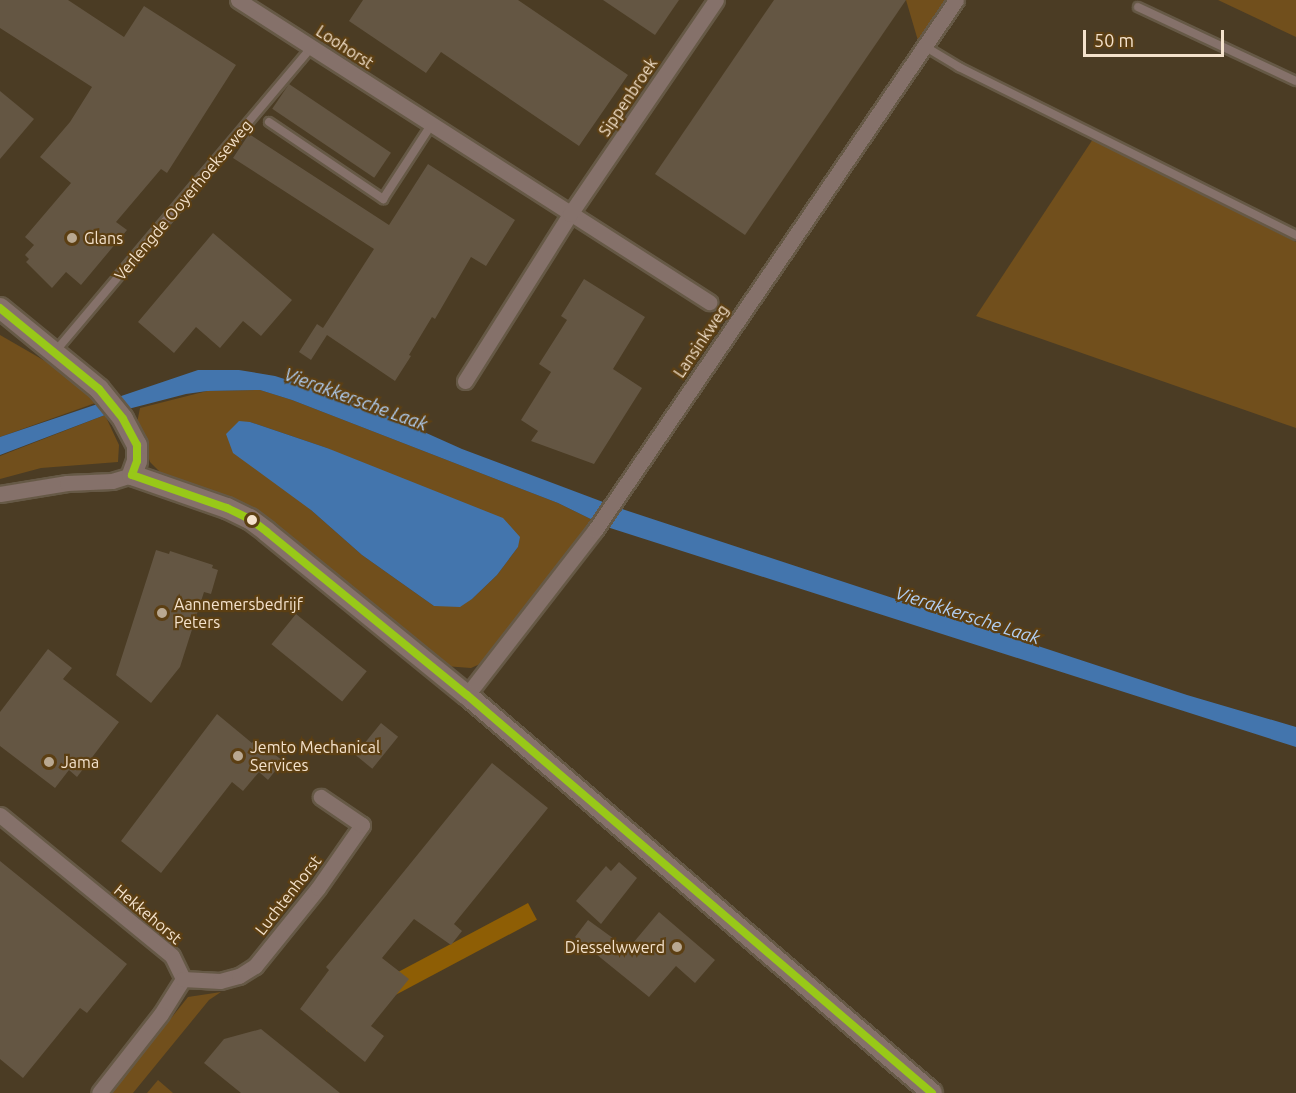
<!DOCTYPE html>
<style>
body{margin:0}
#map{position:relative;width:1296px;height:1093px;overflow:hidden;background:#4b3c24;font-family:Ubuntu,sans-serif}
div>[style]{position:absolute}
.green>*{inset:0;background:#714f1c}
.forest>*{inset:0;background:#8e5e05;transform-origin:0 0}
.water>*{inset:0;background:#4375ad}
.building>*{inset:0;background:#645643;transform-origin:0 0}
.roads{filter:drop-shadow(2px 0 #665946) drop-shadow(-2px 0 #665946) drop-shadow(0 2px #665946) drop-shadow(0 -2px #665946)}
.service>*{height:8px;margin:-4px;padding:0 4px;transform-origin:4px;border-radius:4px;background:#85716a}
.minor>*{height:15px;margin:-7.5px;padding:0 7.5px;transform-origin:7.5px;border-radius:7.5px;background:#85716a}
.tertiary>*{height:20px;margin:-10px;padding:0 10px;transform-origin:10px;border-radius:10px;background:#85716a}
.bus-1>*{height:8px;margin:-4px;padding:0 4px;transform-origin:4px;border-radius:4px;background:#98c818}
.dots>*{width:16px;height:16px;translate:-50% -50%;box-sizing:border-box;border:3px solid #5c3f13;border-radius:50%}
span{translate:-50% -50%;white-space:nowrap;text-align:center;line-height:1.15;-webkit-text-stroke:4.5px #5c3f13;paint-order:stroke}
.street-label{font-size:16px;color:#f4e2cc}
.poi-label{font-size:16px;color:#f4e2cc}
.left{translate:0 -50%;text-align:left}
.right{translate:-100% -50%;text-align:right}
.water-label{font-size:18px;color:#b2cff3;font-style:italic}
.scale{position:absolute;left:1083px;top:30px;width:141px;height:27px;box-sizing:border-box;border:3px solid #f4e2cc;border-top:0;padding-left:8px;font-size:18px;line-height:21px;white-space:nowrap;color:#f4e2cc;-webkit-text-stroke:4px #5c3f13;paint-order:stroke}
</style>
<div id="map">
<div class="green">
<div style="clip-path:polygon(906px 0,949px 0,919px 44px)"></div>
<div style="clip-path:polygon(1218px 0,1296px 0,1296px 37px)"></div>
<div style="clip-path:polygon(1093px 139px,1296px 242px,1296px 428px,976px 316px)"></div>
<div style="clip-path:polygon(0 335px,52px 365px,101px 401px,0 437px)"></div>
<div style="clip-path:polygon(evenodd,260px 390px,292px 400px,558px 503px,607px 527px,480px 664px,471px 668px,444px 666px,238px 505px,162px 474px,150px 462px,137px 423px,140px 408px,207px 391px,260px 390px,250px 422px,327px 448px,518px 547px,497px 575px,472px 599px,434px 606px,362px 555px,311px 510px,250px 422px)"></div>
<div style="clip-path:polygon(105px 415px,119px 445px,118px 462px,41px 468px,0 479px,0 456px)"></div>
<div style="clip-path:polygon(221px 992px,209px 1000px,133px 1093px,111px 1093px,188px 997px)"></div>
<div style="clip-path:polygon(158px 1080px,173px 1093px,147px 1093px)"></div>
</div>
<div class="forest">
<div style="left:528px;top:903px;width:19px;height:238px;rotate:62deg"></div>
</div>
<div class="water">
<div style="clip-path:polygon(198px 370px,239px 370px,275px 376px,357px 402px,462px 449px,619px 508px,1187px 695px,1296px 727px,1296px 747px,607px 527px,558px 503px,292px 400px,260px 390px,207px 391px,186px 394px,105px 415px,0 455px,0 437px)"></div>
<div style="clip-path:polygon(239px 421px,250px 422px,327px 448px,503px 518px,520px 537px,518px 547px,497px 575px,472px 599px,460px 607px,434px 606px,362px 555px,311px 510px,233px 453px,226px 434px)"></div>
</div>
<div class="building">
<div style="clip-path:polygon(0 0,68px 0,124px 37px,144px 6px,236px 65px,167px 173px,161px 169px,116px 222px,127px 230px,81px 285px,66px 272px,52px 288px,26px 262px,29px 259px,25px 255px,34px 245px,25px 237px,71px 183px,40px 157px,70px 122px,92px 87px,0 28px)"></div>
<div style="clip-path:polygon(363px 0,518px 0,628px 75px,579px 146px,441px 52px,426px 73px,349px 21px)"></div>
<div style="clip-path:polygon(603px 0,679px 0,655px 35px)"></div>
<div style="clip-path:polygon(774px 0,906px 0,745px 235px,655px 174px)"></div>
<div style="left:289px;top:84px;width:123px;height:30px;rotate:34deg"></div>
<div style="clip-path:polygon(0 91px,34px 119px,0 159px)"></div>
<div style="clip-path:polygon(249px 134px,389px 225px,428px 164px,515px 220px,486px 266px,471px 257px,435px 319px,432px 317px,409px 355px,411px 356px,395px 381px,327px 335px,311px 360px,299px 352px,317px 324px,323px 328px,374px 249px,233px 158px)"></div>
<div style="clip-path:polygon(213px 233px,292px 300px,261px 336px,243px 321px,220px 348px,196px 327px,174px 353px,138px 322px)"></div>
<div style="clip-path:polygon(584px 279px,645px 317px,613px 369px,642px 388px,594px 464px,531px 441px,538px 431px,521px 420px,551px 372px,539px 364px,567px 320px,561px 316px)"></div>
<div style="clip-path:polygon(156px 550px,169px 554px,170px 551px,213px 565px,212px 568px,218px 570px,211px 594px,204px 592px,180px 667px,151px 703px,116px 675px)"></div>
<div style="left:296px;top:614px;width:91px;height:39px;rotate:39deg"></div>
<div style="clip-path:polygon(48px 649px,72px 668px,63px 679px,119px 722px,77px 777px,69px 770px,55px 788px,0 746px,0 712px)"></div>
<div style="clip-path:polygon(217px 714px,252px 743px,255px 739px,283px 761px,268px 780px,259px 772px,243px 791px,232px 782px,161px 873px,121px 841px)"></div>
<div style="left:381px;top:723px;width:22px;height:41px;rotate:39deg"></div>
<div style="clip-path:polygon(492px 763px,548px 808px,454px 924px,462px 931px,451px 945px,414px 919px,382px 958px,409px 979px,371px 1026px,384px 1036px,365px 1062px,300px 1009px,329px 970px,326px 967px,332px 960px)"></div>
<div style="clip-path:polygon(0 861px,127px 964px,87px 1013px,80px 1008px,23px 1078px,0 1059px)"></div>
<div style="clip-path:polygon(619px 862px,637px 878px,601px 924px,576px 901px,606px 866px,611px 871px)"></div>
<div style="clip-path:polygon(659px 912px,715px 960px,695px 983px,676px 966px,649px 997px,575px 937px,588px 920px,628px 949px)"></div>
<div style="clip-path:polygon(261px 1029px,287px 1050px,340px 1093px,241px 1093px,204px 1063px,224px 1039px)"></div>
</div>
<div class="roads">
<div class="service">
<div style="left:1138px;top:7px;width:174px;rotate:25.1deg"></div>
<div style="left:924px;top:46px;width:41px;rotate:31deg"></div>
<div style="left:959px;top:67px;width:377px;rotate:26.5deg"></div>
<div style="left:269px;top:122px;width:138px;rotate:34deg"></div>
<div style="left:383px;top:199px;width:88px;rotate:-57deg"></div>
<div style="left:54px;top:353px;width:400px;rotate:-49.9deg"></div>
</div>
<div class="minor">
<div style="left:238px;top:0;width:560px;rotate:32.67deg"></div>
<div style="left:465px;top:381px;width:197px;rotate:-57.8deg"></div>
<div style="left:570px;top:214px;width:259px;rotate:-55.7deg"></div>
<div style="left:0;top:494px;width:68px;rotate:-9.3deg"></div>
<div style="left:67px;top:483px;width:45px;rotate:-2.5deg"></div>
<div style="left:112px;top:481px;width:21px;rotate:-17deg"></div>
<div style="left:467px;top:695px;width:209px;rotate:-52.2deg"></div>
<div style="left:595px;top:530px;width:641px;rotate:-55.74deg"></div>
<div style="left:0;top:815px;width:222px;rotate:39.3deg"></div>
<div style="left:172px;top:956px;width:25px;rotate:64deg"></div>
<div style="left:183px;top:979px;width:41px;rotate:122.2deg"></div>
<div style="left:161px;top:1014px;width:100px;rotate:128.1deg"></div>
<div style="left:183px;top:979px;width:37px;rotate:3deg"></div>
<div style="left:220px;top:981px;width:20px;rotate:-15deg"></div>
<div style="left:239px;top:976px;width:19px;rotate:-32deg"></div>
<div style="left:255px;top:966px;width:100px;rotate:-51.1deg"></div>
<div style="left:318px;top:888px;width:77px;rotate:-55.1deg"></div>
<div style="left:362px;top:825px;width:50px;rotate:-145.7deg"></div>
</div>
<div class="tertiary">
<div style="left:0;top:308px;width:128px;rotate:39.3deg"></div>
<div style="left:99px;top:389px;width:38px;rotate:51deg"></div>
<div style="left:123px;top:419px;width:30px;rotate:62deg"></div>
<div style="left:137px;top:445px;width:16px;rotate:90deg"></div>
<div style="left:137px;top:461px;width:15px;rotate:110deg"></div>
<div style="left:132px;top:475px;width:101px;rotate:19.2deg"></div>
<div style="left:227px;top:508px;width:25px;rotate:26deg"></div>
<div style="left:250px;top:519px;width:21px;rotate:37deg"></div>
<div style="left:267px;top:532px;width:258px;rotate:39.2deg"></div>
<div style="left:467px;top:695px;width:612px;rotate:40.56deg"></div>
</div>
</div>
<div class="bus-1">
<div style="left:0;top:308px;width:128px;rotate:39.3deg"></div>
<div style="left:99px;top:389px;width:38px;rotate:51deg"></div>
<div style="left:123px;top:419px;width:30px;rotate:62deg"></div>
<div style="left:137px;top:445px;width:16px;rotate:90deg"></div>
<div style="left:137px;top:461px;width:15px;rotate:110deg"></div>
<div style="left:132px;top:475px;width:101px;rotate:19.2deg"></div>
<div style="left:227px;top:508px;width:25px;rotate:26deg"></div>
<div style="left:250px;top:519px;width:21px;rotate:37deg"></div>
<div style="left:267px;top:532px;width:258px;rotate:39.2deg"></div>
<div style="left:467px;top:695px;width:612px;rotate:40.56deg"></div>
</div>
<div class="dots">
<div style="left:72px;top:238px;background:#b9a891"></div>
<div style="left:252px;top:520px;background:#f4e2cc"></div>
<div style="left:162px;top:613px;background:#b9a891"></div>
<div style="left:238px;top:756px;background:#b9a891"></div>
<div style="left:49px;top:762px;background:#b9a891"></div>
<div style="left:677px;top:947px;background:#b9a891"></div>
</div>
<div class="street-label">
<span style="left:345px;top:47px;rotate:33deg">Loohorst</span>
<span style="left:628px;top:97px;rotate:-56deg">Sippenbroek</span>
<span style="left:183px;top:200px;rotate:-50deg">Verlengde Ooyerhoekseweg</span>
<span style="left:701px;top:341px;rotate:-56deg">Lansinkweg</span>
<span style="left:288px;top:895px;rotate:-52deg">Luchtenhorst</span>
<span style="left:148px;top:914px;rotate:40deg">Hekkehorst</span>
</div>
<div class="poi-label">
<span class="left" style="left:84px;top:238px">Glans</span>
<span class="left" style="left:174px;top:613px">Aannemersbedrijf<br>Peters</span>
<span class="left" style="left:250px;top:756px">Jemto Mechanical<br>Services</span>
<span class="left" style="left:61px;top:762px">Jama</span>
<span class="right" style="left:665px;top:947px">Diesselwwerd</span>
</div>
<div class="water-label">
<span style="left:356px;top:399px;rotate:20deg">Vierakkersche Laak</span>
<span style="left:968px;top:615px;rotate:18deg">Vierakkersche Laak</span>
</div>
<div class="scale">50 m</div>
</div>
